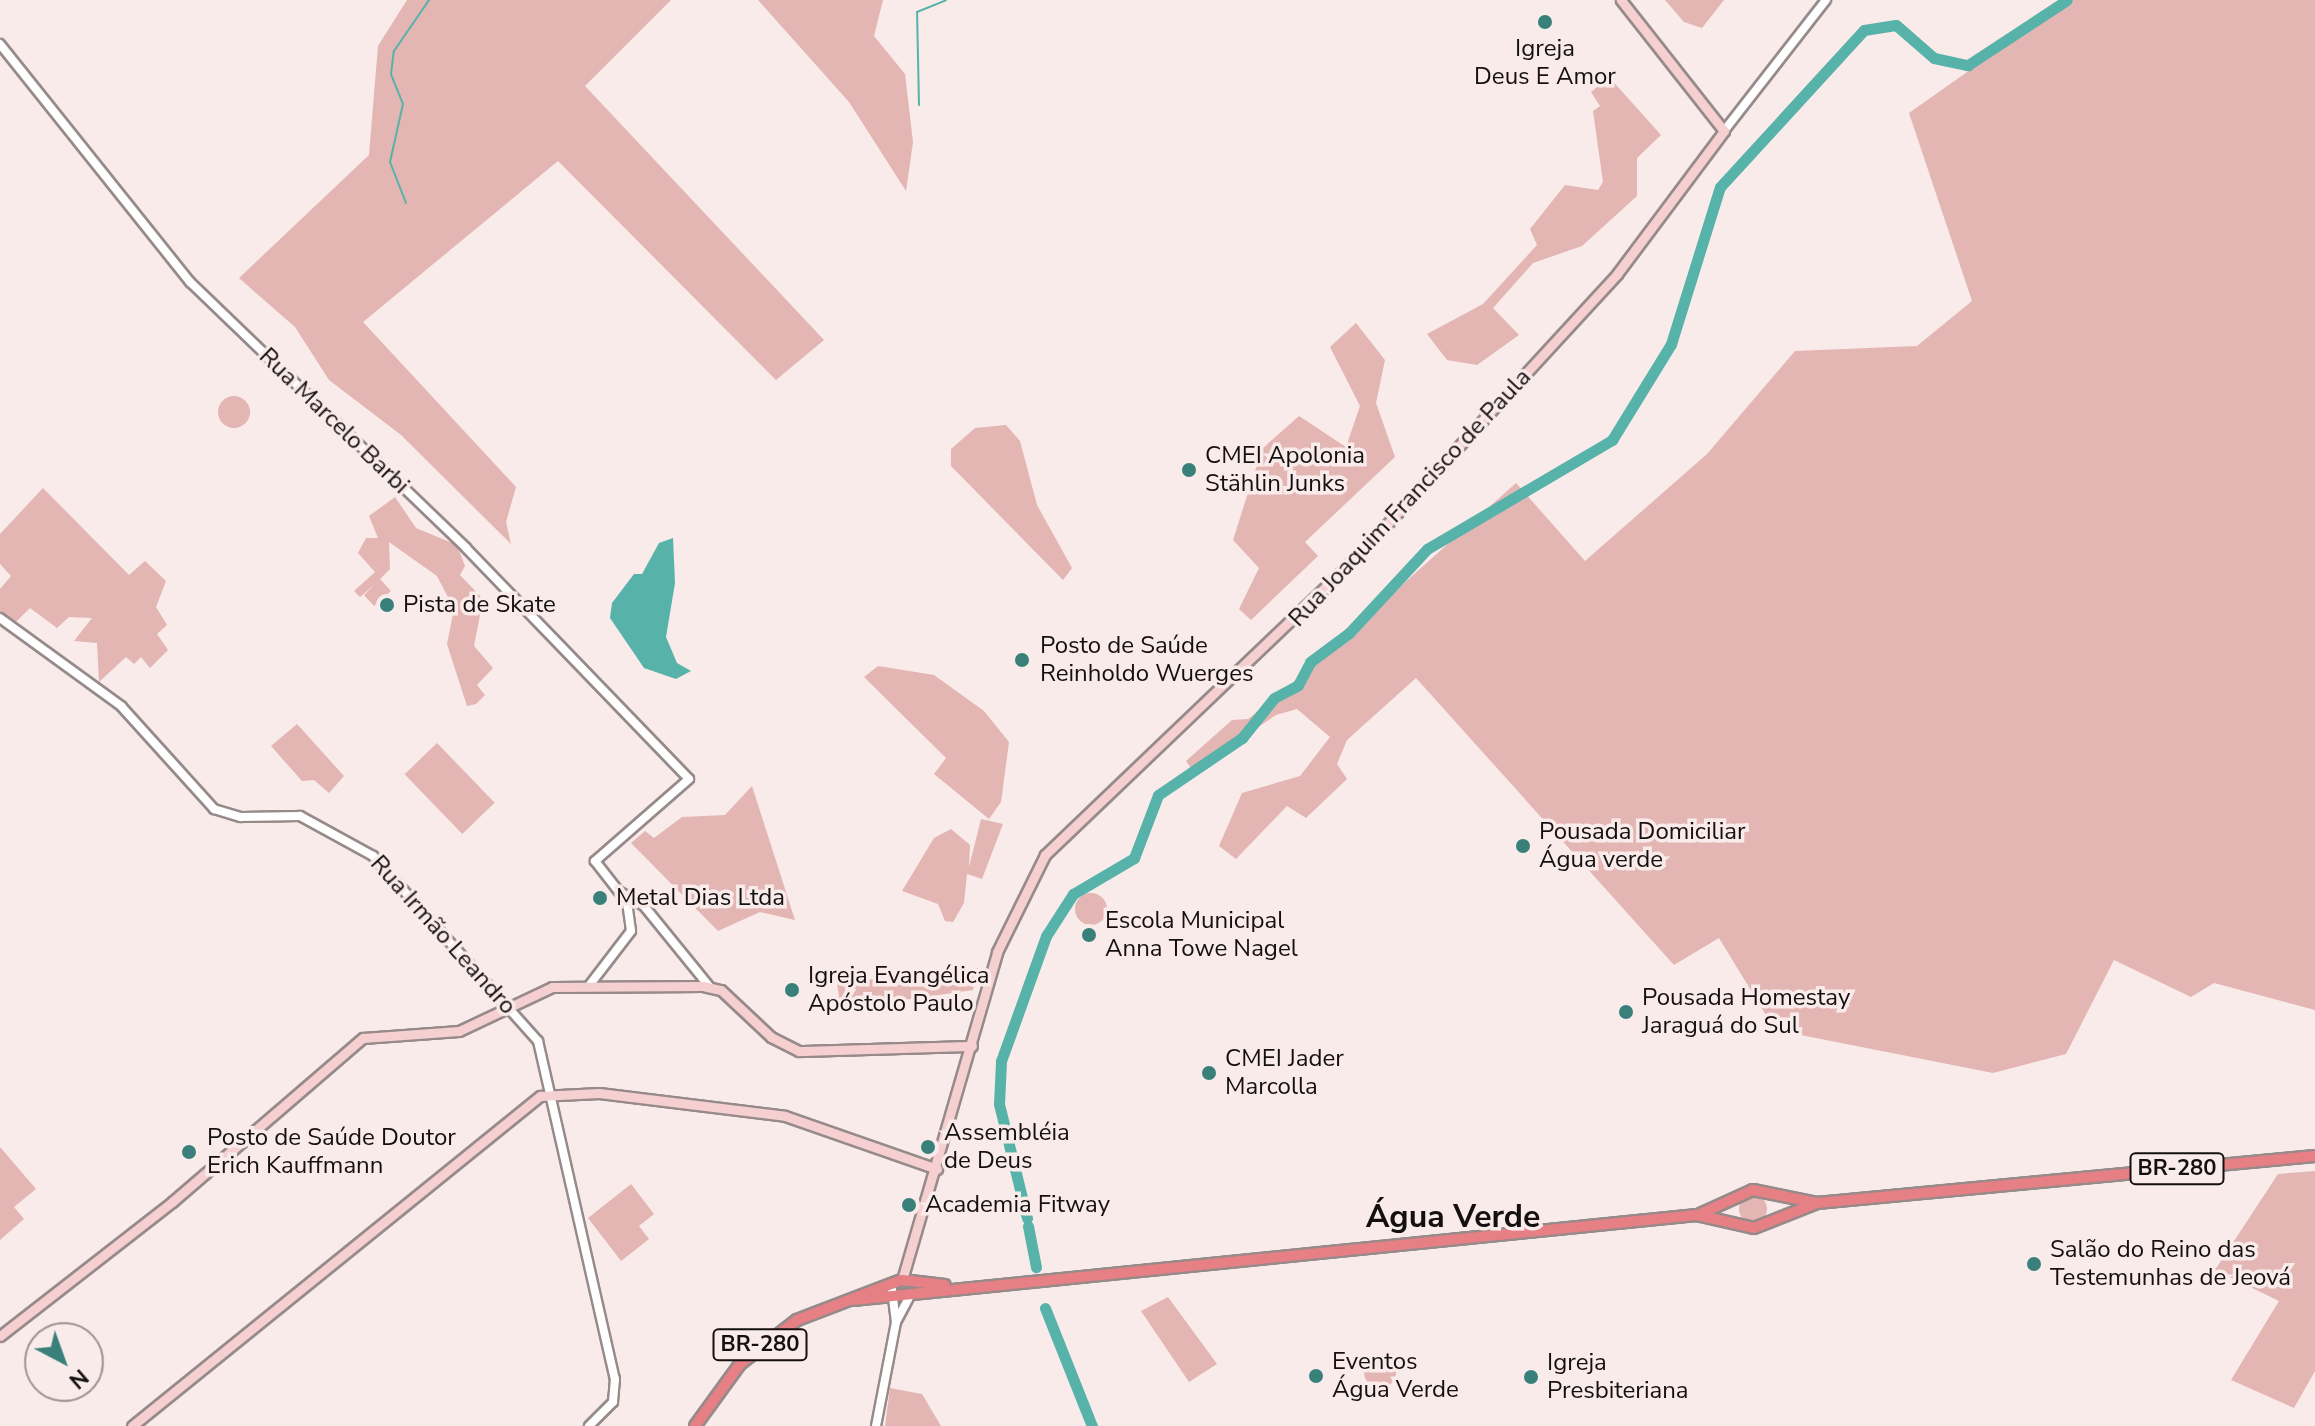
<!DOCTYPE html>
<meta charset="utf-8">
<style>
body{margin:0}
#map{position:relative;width:2315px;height:1426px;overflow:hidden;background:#f8ebea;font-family:"Nunito Sans",sans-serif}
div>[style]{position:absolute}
.green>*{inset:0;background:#e3b5b3;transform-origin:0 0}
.round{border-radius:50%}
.water>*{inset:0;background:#57b2aa}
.stream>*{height:2px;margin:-1px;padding:0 1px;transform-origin:1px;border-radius:1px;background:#57b2aa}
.river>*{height:11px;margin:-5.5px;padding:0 5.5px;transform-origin:5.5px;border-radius:5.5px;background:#57b2aa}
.roads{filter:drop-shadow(2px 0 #968a8a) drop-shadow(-2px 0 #968a8a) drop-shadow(0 2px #968a8a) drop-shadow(0 -2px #968a8a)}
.tertiary>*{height:8px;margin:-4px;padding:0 4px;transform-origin:4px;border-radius:4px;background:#fff}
.secondary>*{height:9px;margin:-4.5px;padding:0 4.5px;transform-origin:4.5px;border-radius:4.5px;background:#f6d0d1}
.trunk>*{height:10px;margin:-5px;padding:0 5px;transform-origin:5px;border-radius:5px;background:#e68084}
.dots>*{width:22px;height:22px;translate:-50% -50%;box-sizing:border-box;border:4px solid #f8ebea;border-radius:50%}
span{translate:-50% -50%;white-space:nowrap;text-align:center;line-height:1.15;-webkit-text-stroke:7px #f8ebea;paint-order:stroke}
.shield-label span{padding:2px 6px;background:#f8ebea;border:2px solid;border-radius:6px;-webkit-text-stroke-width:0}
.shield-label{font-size:22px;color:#151010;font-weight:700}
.poi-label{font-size:24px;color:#151010}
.left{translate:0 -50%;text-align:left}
.street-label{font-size:24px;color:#151010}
.district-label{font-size:32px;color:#151010;font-weight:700}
.north{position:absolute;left:24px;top:1322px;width:80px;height:80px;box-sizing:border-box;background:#f8ebea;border:2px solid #9d9393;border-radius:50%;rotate:139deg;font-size:22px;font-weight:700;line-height:32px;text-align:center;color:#151010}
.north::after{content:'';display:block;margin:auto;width:28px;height:36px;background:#39807b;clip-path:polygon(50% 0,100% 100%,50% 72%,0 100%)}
</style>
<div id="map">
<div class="green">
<div style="clip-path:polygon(407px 0,671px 0,585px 86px,824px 340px,776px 380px,558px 161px,363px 322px,516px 487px,506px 522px,511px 544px,401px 435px,329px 380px,295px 327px,239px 278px,369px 155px,378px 46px)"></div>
<div style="clip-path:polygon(758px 0,883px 0,874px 36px,905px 74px,913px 142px,906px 191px,849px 102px)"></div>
<div style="clip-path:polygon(1665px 0,1724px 0,1702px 28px,1684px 22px)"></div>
<div style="clip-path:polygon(2069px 0,2315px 0,2315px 1010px,2214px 983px,2191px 997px,2114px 960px,2066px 1054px,1993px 1073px,1775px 1030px,1719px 938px,1674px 965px,1416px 678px,1347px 740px,1337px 764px,1347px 779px,1306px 818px,1287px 806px,1236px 859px,1219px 846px,1242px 793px,1300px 776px,1330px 737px,1297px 709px,1276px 715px,1193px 771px,1186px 761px,1232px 720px,1248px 719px,1289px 686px,1516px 483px,1585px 561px,1707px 454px,1795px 351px,1917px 346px,1972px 301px,1909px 113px)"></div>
<div style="clip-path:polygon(1609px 77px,1661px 135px,1637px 158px,1637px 196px,1582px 246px,1533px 263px,1493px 308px,1519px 335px,1477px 365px,1447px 360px,1427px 334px,1483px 304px,1537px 245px,1530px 229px,1565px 185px,1598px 190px,1603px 182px,1593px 111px,1600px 106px,1591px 92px)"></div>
<div style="clip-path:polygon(1356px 323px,1385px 360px,1376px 403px,1395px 457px,1305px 542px,1318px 556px,1251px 620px,1239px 609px,1259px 568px,1233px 540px,1262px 449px,1299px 416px,1346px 447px,1360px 406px,1330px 347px)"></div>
<div class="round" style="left:218px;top:396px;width:32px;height:32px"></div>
<div style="clip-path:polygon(1006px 425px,1020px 441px,1037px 505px,1072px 568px,1063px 580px,951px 466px,951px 449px,975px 428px)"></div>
<div style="clip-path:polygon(43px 488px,129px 575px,145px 561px,166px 581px,156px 607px,167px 625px,157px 634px,168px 650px,150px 668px,141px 657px,134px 664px,126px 657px,99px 682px,97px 643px,74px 641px,92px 618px,69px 617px,57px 628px,30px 608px,14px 624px,0 611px,0 589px,11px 576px,0 564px,0 534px)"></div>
<div style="clip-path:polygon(395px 497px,416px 528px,457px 545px,465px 566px,460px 575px,483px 599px,474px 646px,493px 668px,477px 685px,485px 695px,476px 704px,467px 706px,447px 644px,454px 609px,437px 576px,389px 542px,390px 569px,380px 579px,391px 591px,374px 606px,364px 595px,375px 584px,360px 597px,354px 591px,375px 572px,358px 553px,366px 538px,378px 538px,369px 516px)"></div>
<div style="clip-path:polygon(878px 666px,934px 675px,984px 711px,1009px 742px,1001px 802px,989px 819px,934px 774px,946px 758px,864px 677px)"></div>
<div style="clip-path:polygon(297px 724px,344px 776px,329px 793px,314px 780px,302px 781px,271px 746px)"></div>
<div style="left:437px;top:743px;width:83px;height:45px;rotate:46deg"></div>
<div style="clip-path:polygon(752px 786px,795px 920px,760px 912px,718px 931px,631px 843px,645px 831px,654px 838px,682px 817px,725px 815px)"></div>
<div style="clip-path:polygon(981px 819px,1003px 824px,982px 879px,967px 874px,964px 903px,953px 922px,945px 921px,938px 904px,902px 891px,934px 838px,951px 829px,970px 845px,969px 867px)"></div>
<div class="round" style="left:1075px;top:893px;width:32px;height:32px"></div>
<div style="clip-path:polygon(978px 968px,973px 990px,841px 1009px,837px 983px)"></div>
<div style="clip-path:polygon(0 1147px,36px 1189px,14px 1207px,24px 1219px,0 1240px)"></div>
<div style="clip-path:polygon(2315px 1171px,2315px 1371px,2294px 1408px,2231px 1380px,2279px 1301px,2215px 1270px,2278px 1174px)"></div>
<div style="clip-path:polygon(631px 1184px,654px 1214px,639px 1226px,649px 1239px,621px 1261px,588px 1218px)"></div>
<div class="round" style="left:1739px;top:1195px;width:28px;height:28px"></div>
<div style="clip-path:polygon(1168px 1297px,1217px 1364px,1189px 1382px,1141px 1311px)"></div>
<div class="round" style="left:1364px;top:1356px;width:32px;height:32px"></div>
<div style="clip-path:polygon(890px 1388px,922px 1394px,941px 1426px,885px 1426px)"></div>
</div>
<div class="water">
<div style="clip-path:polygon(673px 538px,675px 583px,666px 637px,677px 663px,691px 671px,676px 679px,644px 668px,610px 618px,612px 603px,634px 574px,642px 574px,659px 543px)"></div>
</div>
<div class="stream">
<div style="left:919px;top:105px;width:93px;rotate:-91.2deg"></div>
<div style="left:917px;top:12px;width:31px;rotate:-22deg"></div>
<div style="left:406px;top:203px;width:44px;rotate:-111.3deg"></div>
<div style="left:390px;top:162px;width:59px;rotate:-77.4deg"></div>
<div style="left:403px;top:104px;width:32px;rotate:-112deg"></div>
<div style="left:391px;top:74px;width:23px;rotate:-83deg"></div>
<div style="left:394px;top:51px;width:62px;rotate:-55.5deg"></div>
</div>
<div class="river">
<div style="left:1027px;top:1218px;width:117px;rotate:-103.8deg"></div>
<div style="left:999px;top:1104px;width:43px;rotate:-87.3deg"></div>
<div style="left:1001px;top:1061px;width:133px;rotate:-70.2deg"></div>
<div style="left:1046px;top:936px;width:50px;rotate:-57.3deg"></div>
<div style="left:1073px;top:894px;width:71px;rotate:-30.5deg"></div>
<div style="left:1134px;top:858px;width:67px;rotate:-69.1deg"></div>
<div style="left:1158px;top:795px;width:102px;rotate:-34.2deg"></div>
<div style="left:1242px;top:738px;width:51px;rotate:-51.3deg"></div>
<div style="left:1274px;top:698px;width:27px;rotate:-28deg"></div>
<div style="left:1298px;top:685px;width:26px;rotate:-62deg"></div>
<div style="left:1310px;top:662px;width:49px;rotate:-36.6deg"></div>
<div style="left:1349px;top:633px;width:115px;rotate:-47.1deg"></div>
<div style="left:1427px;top:549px;width:215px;rotate:-30.5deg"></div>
<div style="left:1612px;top:440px;width:113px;rotate:-58.4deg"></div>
<div style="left:1671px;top:344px;width:164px;rotate:-72.7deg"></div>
<div style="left:1720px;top:187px;width:213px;rotate:-47.5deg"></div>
<div style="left:1864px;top:30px;width:32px;rotate:-9deg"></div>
<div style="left:1896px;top:25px;width:50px;rotate:41deg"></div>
<div style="left:1934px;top:58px;width:35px;rotate:12deg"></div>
<div style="left:1968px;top:65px;width:118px;rotate:-33.3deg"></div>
<div style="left:1028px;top:1226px;width:42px;rotate:79deg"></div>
<div style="left:1045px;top:1308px;width:127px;rotate:68.3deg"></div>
</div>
<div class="roads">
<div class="tertiary">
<div style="left:0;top:44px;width:305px;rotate:51.4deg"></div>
<div style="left:190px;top:282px;width:383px;rotate:43.9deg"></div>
<div style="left:466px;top:548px;width:321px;rotate:46deg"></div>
<div style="left:689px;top:779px;width:125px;rotate:138.9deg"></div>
<div style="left:595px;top:861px;width:52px;rotate:52deg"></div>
<div style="left:627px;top:902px;width:29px;rotate:82deg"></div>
<div style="left:631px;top:931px;width:71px;rotate:127.5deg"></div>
<div style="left:1724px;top:131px;width:166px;rotate:-52.1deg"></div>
<div style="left:0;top:618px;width:150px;rotate:36deg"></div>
<div style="left:121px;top:706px;width:139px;rotate:47.9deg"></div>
<div style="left:214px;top:809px;width:28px;rotate:17deg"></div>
<div style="left:241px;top:817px;width:59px;rotate:-1deg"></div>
<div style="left:300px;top:816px;width:83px;rotate:28.7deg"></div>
<div style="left:373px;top:856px;width:248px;rotate:48.3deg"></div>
<div style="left:538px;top:1041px;width:347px;rotate:77.2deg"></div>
<div style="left:615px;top:1379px;width:23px;rotate:95deg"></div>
<div style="left:613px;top:1402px;width:34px;rotate:135deg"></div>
<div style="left:620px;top:892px;width:28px;rotate:30deg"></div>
<div style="left:644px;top:906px;width:103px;rotate:50.9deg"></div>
<div style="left:892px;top:1290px;width:32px;rotate:83deg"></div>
<div style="left:876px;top:1426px;width:106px;rotate:-79.1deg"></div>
<div style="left:896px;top:1322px;width:27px;rotate:-62deg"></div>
</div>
<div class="secondary">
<div style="left:902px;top:1280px;width:341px;rotate:-73.8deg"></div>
<div style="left:997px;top:952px;width:108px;rotate:-63.7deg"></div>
<div style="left:1045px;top:855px;width:431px;rotate:-43.7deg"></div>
<div style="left:1357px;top:557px;width:384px;rotate:-47.4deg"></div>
<div style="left:1617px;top:274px;width:179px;rotate:-53.2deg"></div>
<div style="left:1724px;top:131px;width:167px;rotate:-128.2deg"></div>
<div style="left:0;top:1336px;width:218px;rotate:-37.9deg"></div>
<div style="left:172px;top:1202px;width:252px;rotate:-40.7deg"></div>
<div style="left:363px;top:1038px;width:96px;rotate:-4.2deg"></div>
<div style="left:459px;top:1031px;width:103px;rotate:-25.3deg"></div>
<div style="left:552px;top:987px;width:151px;rotate:-0.4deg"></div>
<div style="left:703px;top:986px;width:18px;rotate:13deg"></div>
<div style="left:721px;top:990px;width:69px;rotate:43.2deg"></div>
<div style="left:771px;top:1037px;width:31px;rotate:27deg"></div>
<div style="left:799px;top:1051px;width:173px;rotate:-1.7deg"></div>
<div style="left:132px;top:1426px;width:525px;rotate:-38.97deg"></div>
<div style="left:540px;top:1096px;width:59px;rotate:-2.9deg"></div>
<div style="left:599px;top:1093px;width:187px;rotate:7deg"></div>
<div style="left:785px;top:1116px;width:161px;rotate:19.2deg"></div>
</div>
<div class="trunk">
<div style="left:1700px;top:1214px;width:58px;rotate:-24.4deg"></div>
<div style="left:1753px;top:1190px;width:65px;rotate:11.5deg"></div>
<div style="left:1817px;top:1203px;width:500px;rotate:-5.39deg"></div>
<div style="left:853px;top:1300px;width:848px;rotate:-5.75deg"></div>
<div style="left:1697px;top:1215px;width:58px;rotate:12.8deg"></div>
<div style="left:1754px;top:1228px;width:68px;rotate:-21.6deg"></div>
<div style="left:695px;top:1426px;width:77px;rotate:-54deg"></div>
<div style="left:740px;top:1364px;width:72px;rotate:-37.7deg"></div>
<div style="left:797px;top:1320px;width:112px;rotate:-20.9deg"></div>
<div style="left:902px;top:1280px;width:43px;rotate:6.6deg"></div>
</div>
</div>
<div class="dots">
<div style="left:1545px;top:22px;background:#39807b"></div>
<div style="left:1189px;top:470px;background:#39807b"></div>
<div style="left:387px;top:605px;background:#39807b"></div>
<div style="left:1022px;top:660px;background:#39807b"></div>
<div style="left:1523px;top:846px;background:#39807b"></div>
<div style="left:600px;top:898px;background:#39807b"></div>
<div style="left:1089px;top:935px;background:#39807b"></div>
<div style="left:792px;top:990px;background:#39807b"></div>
<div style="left:1626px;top:1012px;background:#39807b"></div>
<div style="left:1209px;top:1073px;background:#39807b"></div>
<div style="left:928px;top:1147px;background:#39807b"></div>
<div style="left:189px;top:1152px;background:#39807b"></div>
<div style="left:909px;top:1205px;background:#39807b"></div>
<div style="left:2034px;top:1264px;background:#39807b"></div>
<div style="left:1316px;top:1376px;background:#39807b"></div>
<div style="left:1531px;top:1377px;background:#39807b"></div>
</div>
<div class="shield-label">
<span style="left:2177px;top:1169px">BR-280</span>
<span style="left:760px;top:1345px">BR-280</span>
</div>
<div class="poi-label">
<span style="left:1545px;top:63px">Igreja<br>Deus E Amor</span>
<span class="left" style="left:1205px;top:470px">CMEI Apolonia<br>Stählin Junks</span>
<span class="left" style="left:403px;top:605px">Pista de Skate</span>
<span class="left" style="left:1040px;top:660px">Posto de Saúde<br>Reinholdo Wuerges</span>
<span class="left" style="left:1539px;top:846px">Pousada Domiciliar<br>Água verde</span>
<span class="left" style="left:616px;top:898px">Metal Dias Ltda</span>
<span class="left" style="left:1105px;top:935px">Escola Municipal<br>Anna Towe Nagel</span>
<span class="left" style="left:808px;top:990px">Igreja Evangélica<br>Apóstolo Paulo</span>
<span class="left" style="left:1642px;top:1012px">Pousada Homestay<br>Jaraguá do Sul</span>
<span class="left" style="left:1225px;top:1073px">CMEI Jader<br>Marcolla</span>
<span class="left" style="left:944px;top:1147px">Assembléia<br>de Deus</span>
<span class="left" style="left:207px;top:1152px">Posto de Saúde Doutor<br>Erich Kauffmann</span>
<span class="left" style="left:925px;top:1205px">Academia Fitway</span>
<span class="left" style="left:2050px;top:1264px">Salão do Reino das<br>Testemunhas de Jeová</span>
<span class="left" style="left:1332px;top:1376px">Eventos<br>Água Verde</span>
<span class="left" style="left:1547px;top:1377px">Igreja<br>Presbiteriana</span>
</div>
<div class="street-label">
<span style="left:334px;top:421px;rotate:44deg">Rua Marcelo Barbi</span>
<span style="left:1410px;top:498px;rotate:-47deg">Rua Joaquim Francisco de Paula</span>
<span style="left:443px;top:935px;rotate:48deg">Rua Irmão Leandro</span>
</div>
<div class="district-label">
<span style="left:1453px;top:1217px">Água Verde</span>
</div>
<div class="north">N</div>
</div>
